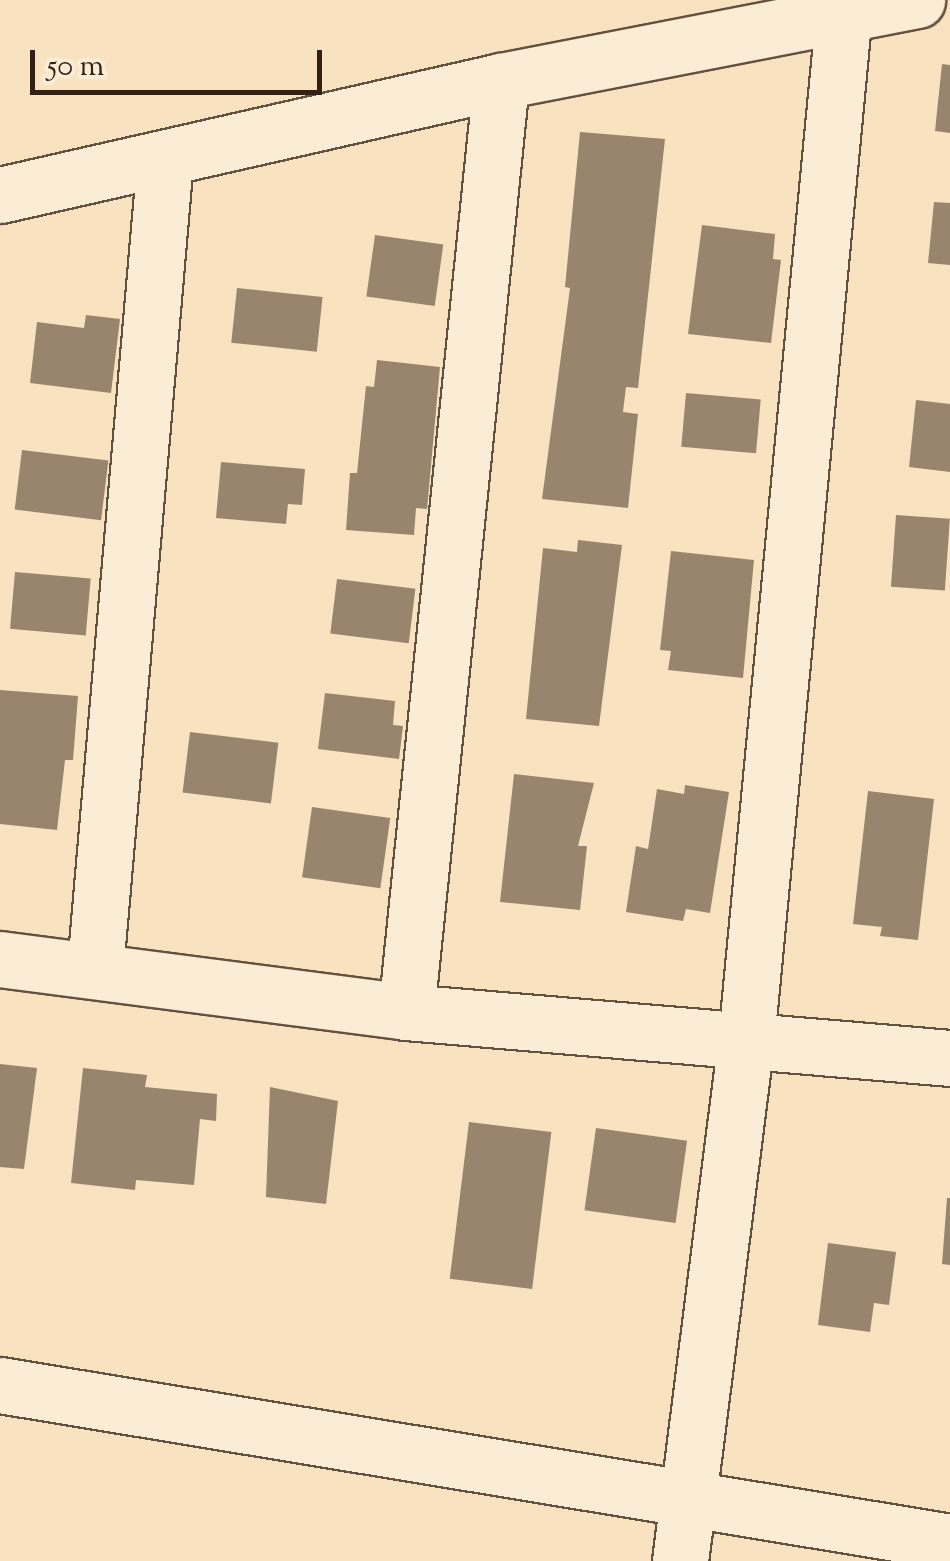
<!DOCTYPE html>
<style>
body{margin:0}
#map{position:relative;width:950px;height:1561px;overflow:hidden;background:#f9e2c0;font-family:"Sorts Mill Goudy",serif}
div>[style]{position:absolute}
.building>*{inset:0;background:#99856d;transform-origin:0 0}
.roads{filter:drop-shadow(2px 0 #64513f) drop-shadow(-2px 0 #64513f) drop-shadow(0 2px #64513f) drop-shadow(0 -2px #64513f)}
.minor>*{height:55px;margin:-27.5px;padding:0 27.5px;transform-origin:27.5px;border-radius:27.5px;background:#fbecd6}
span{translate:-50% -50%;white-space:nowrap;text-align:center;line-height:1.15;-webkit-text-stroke:8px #fbecd6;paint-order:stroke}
.scale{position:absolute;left:30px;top:50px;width:292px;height:45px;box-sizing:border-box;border:5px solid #322114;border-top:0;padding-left:12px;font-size:30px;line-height:35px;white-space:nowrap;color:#322114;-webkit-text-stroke:8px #fbecd6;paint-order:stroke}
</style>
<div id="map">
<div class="building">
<div style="clip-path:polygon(942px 64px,950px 65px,950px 133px,935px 131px)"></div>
<div style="clip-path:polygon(580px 132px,665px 139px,638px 388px,626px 387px,623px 412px,638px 414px,628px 508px,542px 499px,570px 288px,565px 287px)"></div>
<div style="clip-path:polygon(934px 202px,950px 203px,950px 265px,928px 263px)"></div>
<div style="clip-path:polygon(702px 225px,775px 234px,773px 259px,781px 260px,771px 343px,688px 334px)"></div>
<div style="left:375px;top:235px;width:69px;height:62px;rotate:8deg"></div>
<div style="left:237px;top:288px;width:86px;height:55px;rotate:6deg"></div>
<div style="clip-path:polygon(86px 315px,120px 319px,111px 393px,30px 383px,37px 322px,84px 328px)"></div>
<div style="clip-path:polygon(377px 360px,440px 367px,427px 509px,416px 508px,414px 535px,346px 530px,350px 473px,357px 473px,366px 386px,374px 387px)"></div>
<div style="left:686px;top:393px;width:75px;height:54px;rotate:5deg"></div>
<div style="clip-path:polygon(916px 400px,950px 404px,950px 472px,909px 467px)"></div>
<div style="left:22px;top:450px;width:87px;height:60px;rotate:7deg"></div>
<div style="clip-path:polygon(221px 462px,305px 469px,302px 505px,288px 504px,286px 524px,216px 518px)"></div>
<div style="left:896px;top:515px;width:54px;height:72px;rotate:4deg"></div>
<div style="clip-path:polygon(578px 540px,622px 545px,599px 726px,526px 719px,543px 548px,577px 552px)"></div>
<div style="clip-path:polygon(671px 551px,754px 560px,743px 678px,668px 670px,671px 651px,660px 650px)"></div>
<div style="left:15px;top:572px;width:76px;height:57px;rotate:5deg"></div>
<div style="left:337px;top:579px;width:79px;height:55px;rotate:7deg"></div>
<div style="clip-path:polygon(0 690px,78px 696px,73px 760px,65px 760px,57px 830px,0 824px)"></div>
<div style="clip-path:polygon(325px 693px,395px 701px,393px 725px,403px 726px,399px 759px,318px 749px)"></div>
<div style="left:190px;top:732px;width:89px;height:61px;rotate:7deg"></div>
<div style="clip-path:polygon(514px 774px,594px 783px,578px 846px,587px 846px,580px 910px,500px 902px)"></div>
<div style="clip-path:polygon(685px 785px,729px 792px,710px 913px,686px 909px,683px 921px,626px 912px,636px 846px,648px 849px,657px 789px,684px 794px)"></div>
<div style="clip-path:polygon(868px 791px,934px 799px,918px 940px,880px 936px,882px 927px,853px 924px)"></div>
<div style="left:312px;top:807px;width:79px;height:71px;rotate:8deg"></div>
<div style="clip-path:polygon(0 1064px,37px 1068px,24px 1169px,0 1167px)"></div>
<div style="clip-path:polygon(83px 1068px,147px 1075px,145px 1087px,217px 1094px,216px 1121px,200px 1119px,194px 1185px,136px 1180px,135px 1190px,71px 1183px)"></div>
<div style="clip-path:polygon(270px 1087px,338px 1101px,326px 1204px,266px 1197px)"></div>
<div style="left:469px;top:1122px;width:83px;height:158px;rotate:7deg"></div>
<div style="left:596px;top:1128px;width:92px;height:83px;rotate:8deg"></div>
<div style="clip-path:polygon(947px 1198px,950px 1198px,950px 1265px,942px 1264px)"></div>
<div style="clip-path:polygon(828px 1243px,896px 1252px,889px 1305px,874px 1303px,870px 1332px,818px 1325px)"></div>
</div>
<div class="roads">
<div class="minor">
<div style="left:0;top:195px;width:514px;rotate:-12.82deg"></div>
<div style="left:501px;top:81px;width:424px;rotate:-11deg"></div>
<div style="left:0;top:959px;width:409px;rotate:7.4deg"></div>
<div style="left:406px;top:1012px;width:546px;rotate:4.83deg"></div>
<div style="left:95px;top:968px;width:812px;rotate:-85.05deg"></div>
<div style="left:406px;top:1012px;width:936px;rotate:-84.17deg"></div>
<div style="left:0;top:1385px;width:963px;rotate:9.38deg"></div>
<div style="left:680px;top:1561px;width:525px;rotate:-82.78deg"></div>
<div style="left:746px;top:1040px;width:1045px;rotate:-84.56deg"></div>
</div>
</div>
<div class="scale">50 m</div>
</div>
